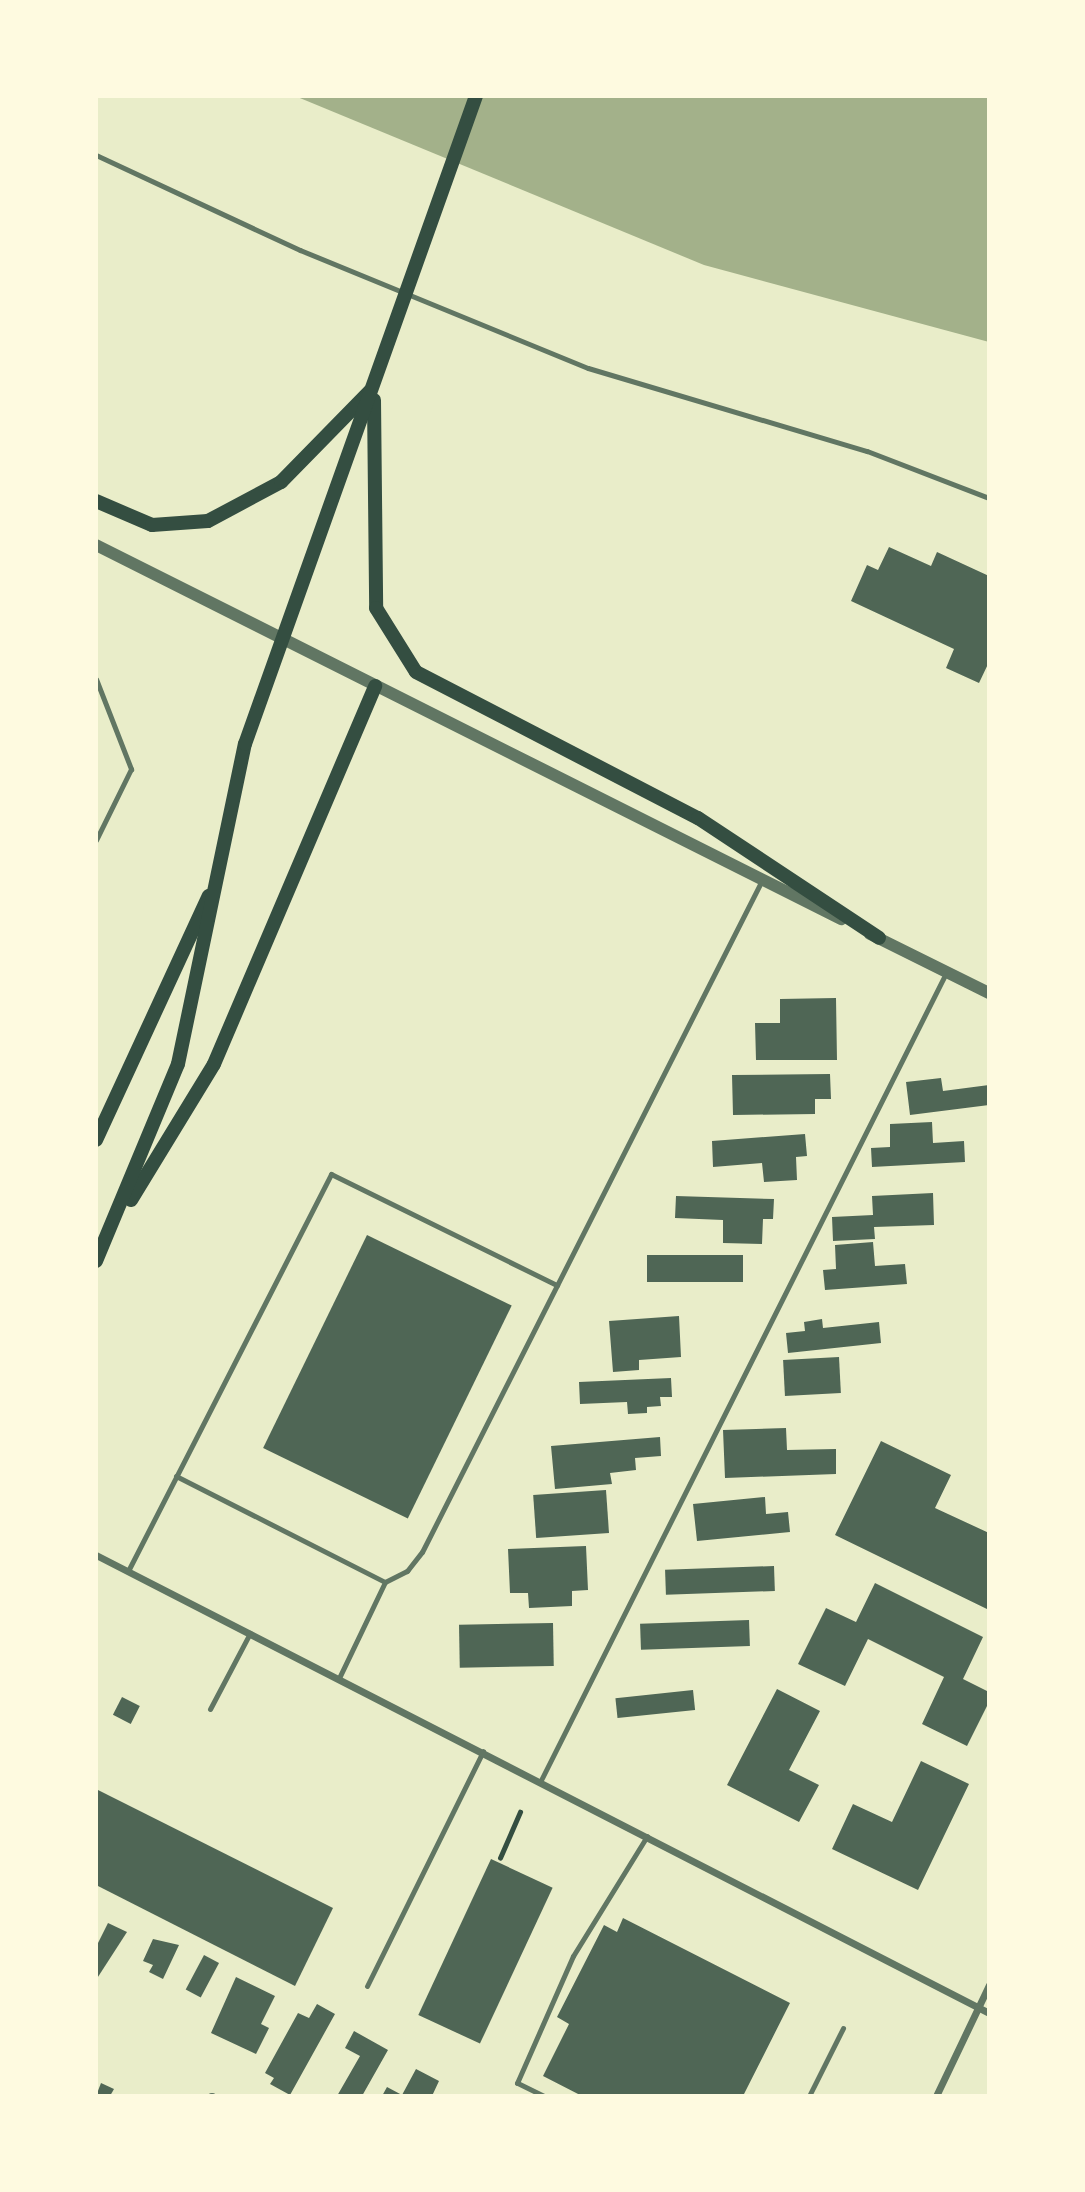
<!DOCTYPE html>
<style>
body{margin:0}
#map{position:relative;width:1085px;height:2192px;overflow:hidden;background:#e9edc9;font-family:"PT Sans",sans-serif}
div>[style]{position:absolute}
.water>*{inset:0;background:#a3b18a}
.building>*{inset:0;background:#4f6655;transform-origin:0 0}
.path>*{height:4.5px;margin:-2.25px;padding:0 2.25px;transform-origin:2.25px;border-radius:2.25px;background:#344e41}
.service>*{height:5px;margin:-2.5px;padding:0 2.5px;transform-origin:2.5px;border-radius:2.5px;background:#617663}
.minor>*{height:7px;margin:-3.5px;padding:0 3.5px;transform-origin:3.5px;border-radius:3.5px;background:#617663}
.tertiary>*{height:12px;margin:-6px;padding:0 6px;transform-origin:6px;border-radius:6px;background:#617663}
.secondary>*{height:14px;margin:-7px;padding:0 7px;transform-origin:7px;border-radius:7px;background:#344e41}
span{translate:-50% -50%;white-space:nowrap;text-align:center;line-height:1.15;-webkit-text-stroke:5px #fefae0;paint-order:stroke}
.frame{position:absolute;inset:0;border:98px solid #fefae0;pointer-events:none}
</style>
<div id="map">
<div class="water">
<div style="clip-path:polygon(295px 96px,989px 96px,989px 342px,704px 265px)"></div>
</div>
<div class="building">
<div style="clip-path:polygon(889px 547px,931px 566px,937px 552px,989px 576px,989px 662px,979px 683px,946px 668px,954px 649px,851px 601px,867px 565px,878px 570px)"></div>
<div style="clip-path:polygon(836px 998px,837px 1060px,756px 1060px,755px 1023px,780px 1023px,780px 999px)"></div>
<div style="clip-path:polygon(830px 1074px,831px 1099px,815px 1099px,815px 1114px,733px 1115px,732px 1075px)"></div>
<div style="clip-path:polygon(941px 1078px,943px 1091px,989px 1085px,989px 1105px,910px 1115px,906px 1082px)"></div>
<div style="clip-path:polygon(932px 1122px,933px 1143px,964px 1141px,965px 1162px,872px 1167px,871px 1148px,890px 1147px,890px 1124px)"></div>
<div style="clip-path:polygon(805px 1134px,807px 1156px,796px 1157px,797px 1180px,764px 1182px,762px 1163px,713px 1167px,712px 1141px)"></div>
<div style="clip-path:polygon(933px 1193px,934px 1225px,874px 1227px,875px 1239px,833px 1241px,832px 1217px,873px 1215px,872px 1196px)"></div>
<div style="clip-path:polygon(676px 1196px,774px 1199px,773px 1219px,763px 1219px,762px 1244px,723px 1243px,723px 1220px,675px 1218px)"></div>
<div style="left:367px;top:1235px;width:161px;height:237px;rotate:26deg"></div>
<div style="clip-path:polygon(873px 1242px,875px 1266px,905px 1264px,907px 1284px,825px 1290px,823px 1270px,836px 1269px,835px 1245px)"></div>
<div style="left:743px;top:1255px;width:27px;height:96px;rotate:90deg"></div>
<div style="clip-path:polygon(679px 1316px,681px 1357px,639px 1360px,639px 1370px,613px 1372px,609px 1321px)"></div>
<div style="clip-path:polygon(822px 1319px,823px 1328px,879px 1322px,881px 1343px,788px 1353px,786px 1333px,805px 1331px,804px 1322px)"></div>
<div style="left:839px;top:1357px;width:36px;height:56px;rotate:87deg"></div>
<div style="clip-path:polygon(671px 1378px,672px 1397px,660px 1397px,661px 1406px,647px 1407px,647px 1413px,628px 1414px,627px 1402px,580px 1404px,579px 1382px)"></div>
<div style="clip-path:polygon(786px 1428px,787px 1450px,836px 1449px,836px 1474px,725px 1478px,723px 1430px)"></div>
<div style="clip-path:polygon(660px 1437px,661px 1456px,635px 1458px,636px 1470px,610px 1473px,612px 1484px,555px 1489px,551px 1446px)"></div>
<div style="clip-path:polygon(881px 1441px,951px 1475px,935px 1508px,989px 1533px,989px 1610px,835px 1535px)"></div>
<div style="left:606px;top:1490px;width:43px;height:73px;rotate:86deg"></div>
<div style="clip-path:polygon(765px 1497px,766px 1514px,788px 1512px,790px 1532px,697px 1541px,693px 1504px)"></div>
<div style="clip-path:polygon(586px 1546px,588px 1590px,572px 1591px,572px 1606px,529px 1608px,528px 1593px,510px 1593px,508px 1549px)"></div>
<div style="left:774px;top:1566px;width:25px;height:109px;rotate:88deg"></div>
<div style="clip-path:polygon(875px 1583px,983px 1637px,963px 1679px,989px 1692px,989px 1702px,967px 1746px,922px 1724px,944px 1677px,868px 1639px,845px 1686px,798px 1664px,826px 1608px,856px 1622px)"></div>
<div style="left:749px;top:1620px;width:26px;height:109px;rotate:88deg"></div>
<div style="left:553px;top:1623px;width:43px;height:94px;rotate:89deg"></div>
<div style="clip-path:polygon(777px 1689px,820px 1711px,789px 1770px,819px 1785px,799px 1822px,727px 1785px)"></div>
<div style="left:693px;top:1690px;width:20px;height:78px;rotate:84deg"></div>
<div style="left:122px;top:1697px;width:20px;height:20px;rotate:27deg"></div>
<div style="clip-path:polygon(921px 1761px,969px 1784px,918px 1890px,832px 1849px,853px 1804px,892px 1822px)"></div>
<div style="clip-path:polygon(96px 1789px,333px 1908px,295px 1986px,96px 1885px)"></div>
<div style="left:491px;top:1859px;width:68px;height:172px;rotate:25deg"></div>
<div style="clip-path:polygon(623px 1918px,790px 2003px,743px 2096px,582px 2096px,543px 2076px,569px 2024px,557px 2017px,604px 1925px,617px 1932px)"></div>
<div style="clip-path:polygon(108px 1923px,127px 1932px,96px 1980px,96px 1947px)"></div>
<div style="clip-path:polygon(153px 1939px,179px 1945px,163px 1979px,149px 1972px,153px 1965px,143px 1961px)"></div>
<div style="left:204px;top:1955px;width:17px;height:39px;rotate:28deg"></div>
<div style="clip-path:polygon(236px 1977px,275px 1996px,261px 2024px,269px 2028px,256px 2054px,211px 2033px)"></div>
<div style="clip-path:polygon(317px 2004px,335px 2014px,290px 2095px,270px 2084px,274px 2078px,265px 2073px,298px 2013px,309px 2018px)"></div>
<div style="clip-path:polygon(354px 2031px,388px 2050px,362px 2096px,337px 2096px,360px 2056px,345px 2048px)"></div>
<div style="clip-path:polygon(416px 2069px,439px 2081px,432px 2096px,382px 2096px,387px 2087px,402px 2095px)"></div>
<div style="clip-path:polygon(101px 2083px,114px 2089px,110px 2096px,96px 2096px)"></div>
</div>
<div class="path">
<div style="left:500px;top:1858px;width:50px;rotate:-66.5deg"></div>
</div>
<div class="service">
<div style="left:96px;top:155px;width:225px;rotate:25deg"></div>
<div style="left:300px;top:250px;width:311px;rotate:22.3deg"></div>
<div style="left:588px;top:368px;width:291px;rotate:16.6deg"></div>
<div style="left:867px;top:451px;width:131px;rotate:21.1deg"></div>
<div style="left:96px;top:679px;width:97px;rotate:68.7deg"></div>
<div style="left:131px;top:769px;width:79px;rotate:116.2deg"></div>
<div style="left:176px;top:1476px;width:234px;rotate:26.9deg"></div>
<div style="left:385px;top:1582px;width:106px;rotate:115.6deg"></div>
<div style="left:128px;top:1571px;width:446px;rotate:-62.9deg"></div>
<div style="left:331px;top:1174px;width:252px;rotate:26.2deg"></div>
<div style="left:385px;top:1582px;width:25px;rotate:-27deg"></div>
<div style="left:407px;top:1571px;width:24px;rotate:-52deg"></div>
<div style="left:422px;top:1552px;width:753px;rotate:-63.16deg"></div>
<div style="left:210px;top:1709px;width:86px;rotate:-62.2deg"></div>
<div style="left:541px;top:1780px;width:903px;rotate:-63.35deg"></div>
<div style="left:367px;top:1986px;width:262px;rotate:-63.7deg"></div>
<div style="left:544px;top:2096px;width:30px;rotate:-154deg"></div>
<div style="left:517px;top:2083px;width:139px;rotate:-66.2deg"></div>
<div style="left:573px;top:1956px;width:141px;rotate:-58.3deg"></div>
<div style="left:809px;top:2096px;width:76px;rotate:-63.4deg"></div>
</div>
<div class="minor">
<div style="left:96px;top:1555px;width:1004px;rotate:27.15deg"></div>
<div style="left:211px;top:2096px;width:1px"></div>
<div style="left:936px;top:2096px;width:123px;rotate:-64.5deg"></div>
</div>
<div class="tertiary">
<div style="left:96px;top:545px;width:834px;rotate:26.66deg"></div>
<div style="left:870px;top:934px;width:133px;rotate:26.4deg"></div>
</div>
<div class="secondary">
<div style="left:374px;top:400px;width:208px;rotate:89.4deg"></div>
<div style="left:376px;top:608px;width:75px;rotate:58deg"></div>
<div style="left:416px;top:672px;width:318px;rotate:27.4deg"></div>
<div style="left:698px;top:818px;width:217px;rotate:33.5deg"></div>
<div style="left:96px;top:501px;width:61px;rotate:23.2deg"></div>
<div style="left:152px;top:525px;width:56px;rotate:-4.1deg"></div>
<div style="left:208px;top:521px;width:83px;rotate:-28.1deg"></div>
<div style="left:281px;top:482px;width:127px;rotate:-45.6deg"></div>
<div style="left:96px;top:1140px;width:269px;rotate:-65.2deg"></div>
<div style="left:131px;top:1200px;width:159px;rotate:-58.6deg"></div>
<div style="left:214px;top:1064px;width:411px;rotate:-66.9deg"></div>
<div style="left:96px;top:1261px;width:213px;rotate:-67.4deg"></div>
<div style="left:178px;top:1064px;width:327px;rotate:-78.2deg"></div>
<div style="left:245px;top:744px;width:688px;rotate:-70.38deg"></div>
</div>
<div class="frame"></div>
</div>
